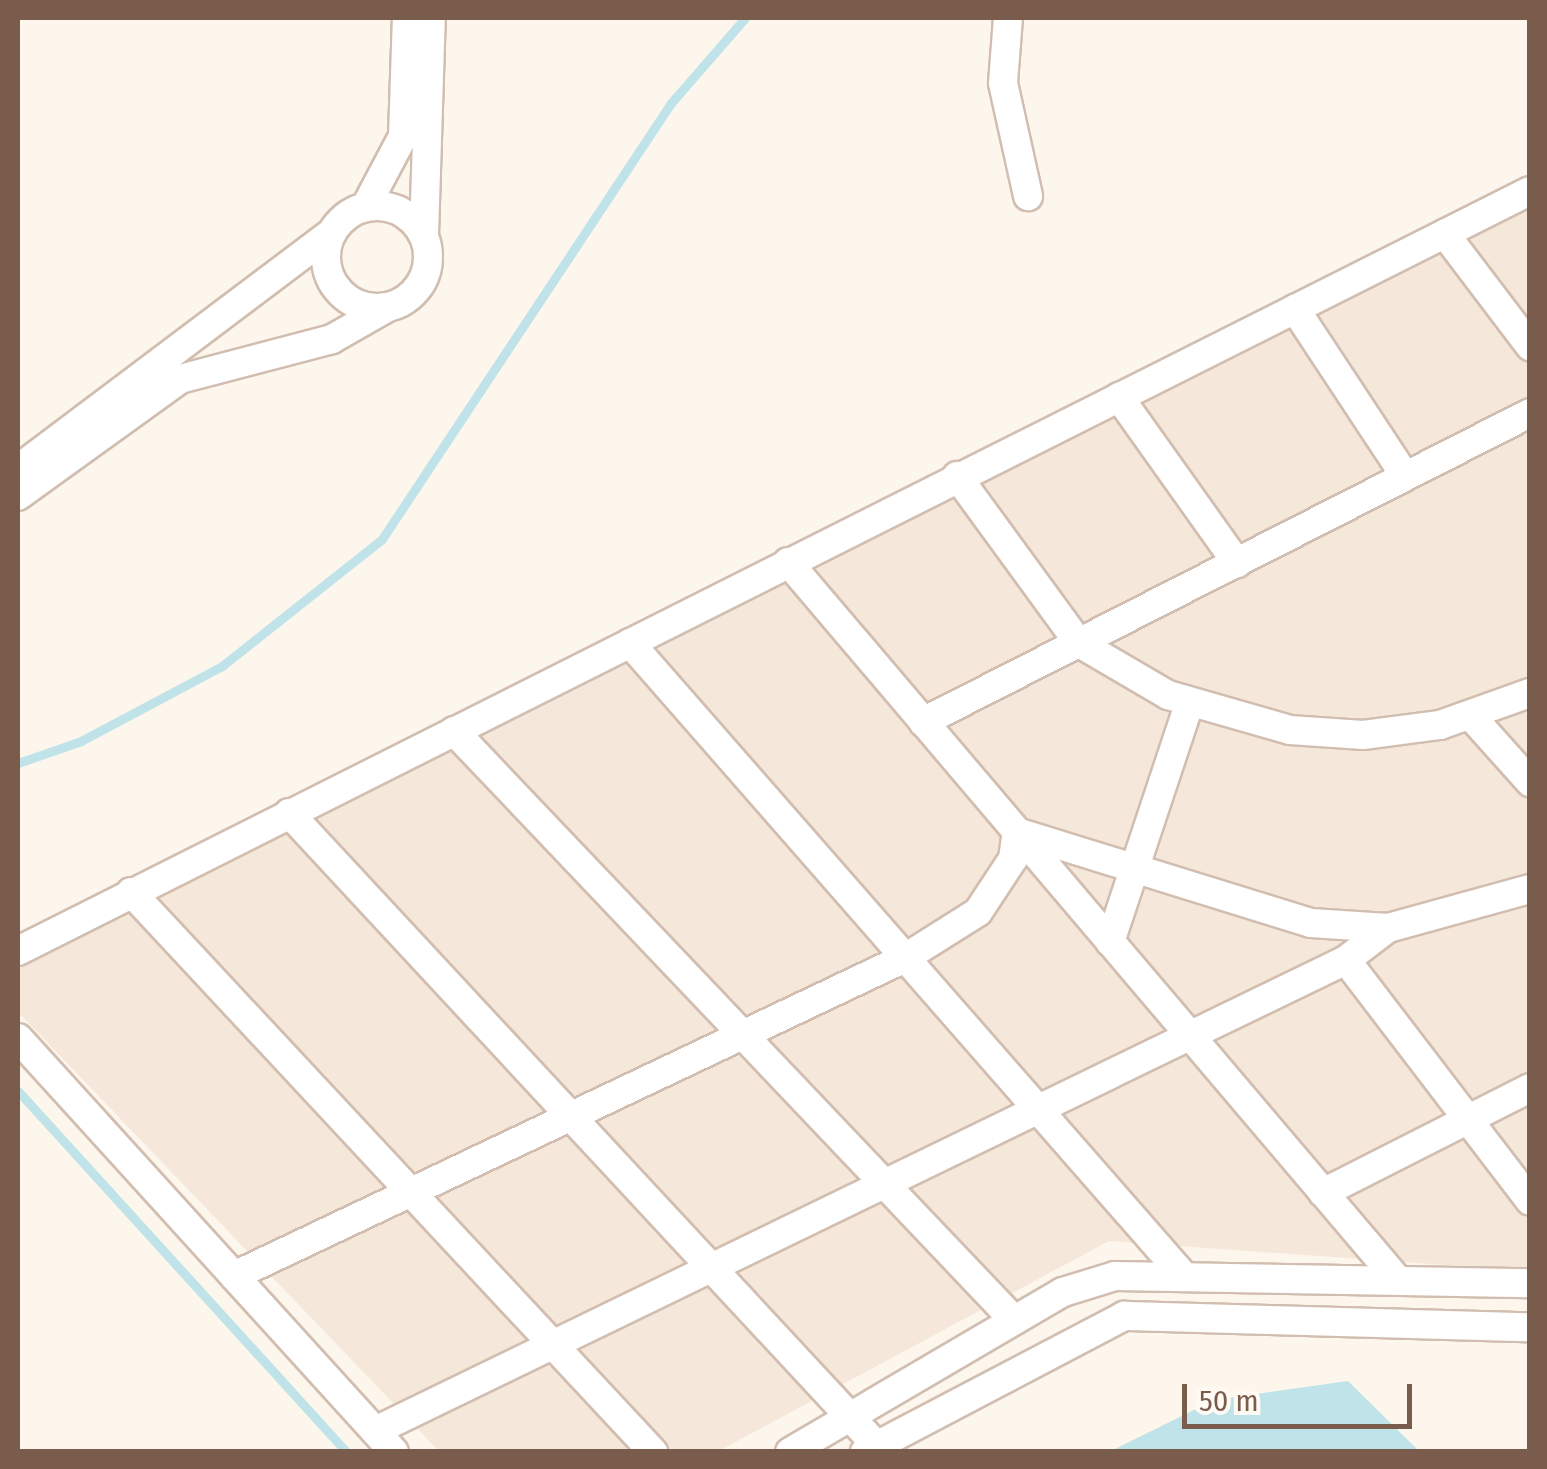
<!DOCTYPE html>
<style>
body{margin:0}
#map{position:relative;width:1547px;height:1469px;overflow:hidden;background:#fdf6ec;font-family:"Fira Sans Condensed",sans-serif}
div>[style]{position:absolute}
.residential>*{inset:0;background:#f5e8da}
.water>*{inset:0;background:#bfe3e8}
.stream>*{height:9px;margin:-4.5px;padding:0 4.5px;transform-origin:4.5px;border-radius:4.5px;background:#bfe3e8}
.roads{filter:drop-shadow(2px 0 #d1beb0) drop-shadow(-2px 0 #d1beb0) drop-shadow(0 2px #d1beb0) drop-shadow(0 -2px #d1beb0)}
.street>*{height:28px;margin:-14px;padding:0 14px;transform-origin:14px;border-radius:14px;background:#fff}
.street>.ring{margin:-14px;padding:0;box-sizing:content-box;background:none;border:28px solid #fff;border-radius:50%}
span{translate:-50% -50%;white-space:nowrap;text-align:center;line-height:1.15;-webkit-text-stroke:8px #fffaf3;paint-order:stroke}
.frame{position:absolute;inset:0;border:20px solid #7a5c4d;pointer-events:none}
.scale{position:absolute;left:1182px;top:1384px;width:230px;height:45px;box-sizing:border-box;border:5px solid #7a5c4d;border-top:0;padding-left:12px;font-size:30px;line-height:35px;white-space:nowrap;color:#7a5c4d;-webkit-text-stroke:8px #fffaf3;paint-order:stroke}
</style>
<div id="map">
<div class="residential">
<div style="clip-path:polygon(1529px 208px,1529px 1271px,1109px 1241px,719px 1451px,439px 1451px,18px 1012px,18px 965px)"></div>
</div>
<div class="water">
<div style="clip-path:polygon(1348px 1381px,1419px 1451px,1111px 1451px,1214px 1400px)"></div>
</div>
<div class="stream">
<div style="left:18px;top:763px;width:67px;rotate:-19.2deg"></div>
<div style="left:81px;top:741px;width:160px;rotate:-28deg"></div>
<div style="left:222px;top:666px;width:204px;rotate:-38.4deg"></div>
<div style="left:382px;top:539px;width:523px;rotate:-56.46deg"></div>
<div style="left:671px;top:103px;width:113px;rotate:-49deg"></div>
<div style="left:18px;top:1091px;width:488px;rotate:47.7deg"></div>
</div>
<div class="roads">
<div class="street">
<div style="left:1008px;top:18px;width:65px;rotate:94.4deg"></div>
<div style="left:1003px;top:83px;width:116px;rotate:77.5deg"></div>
<div class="ring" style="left:326px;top:206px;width:74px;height:74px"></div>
<div style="left:366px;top:206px;width:79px;rotate:-62.1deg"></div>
<div style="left:403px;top:136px;width:118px;rotate:-88.1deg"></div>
<div style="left:1445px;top:234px;width:141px;rotate:52.8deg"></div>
<div style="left:424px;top:235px;width:217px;rotate:-88.2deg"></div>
<div style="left:1295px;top:309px;width:200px;rotate:56.6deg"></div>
<div style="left:1119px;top:397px;width:204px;rotate:54.6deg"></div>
<div style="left:18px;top:469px;width:392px;rotate:-37deg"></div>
<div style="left:957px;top:476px;width:207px;rotate:53.9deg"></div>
<div style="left:1079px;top:643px;width:103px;rotate:30.3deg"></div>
<div style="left:1168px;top:695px;width:127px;rotate:16deg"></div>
<div style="left:1290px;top:730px;width:73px;rotate:3.9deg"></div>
<div style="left:1363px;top:735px;width:78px;rotate:-7.4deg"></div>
<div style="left:1440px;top:725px;width:96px;rotate:-19.6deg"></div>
<div style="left:18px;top:496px;width:200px;rotate:-35.8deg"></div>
<div style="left:180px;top:379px;width:157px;rotate:-14.7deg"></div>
<div style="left:332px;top:339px;width:64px;rotate:-29.7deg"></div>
<div style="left:788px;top:562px;width:939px;rotate:49.66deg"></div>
<div style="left:630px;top:643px;width:838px;rotate:48.82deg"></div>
<div style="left:1471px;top:716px;width:89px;rotate:48.2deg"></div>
<div style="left:923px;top:722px;width:681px;rotate:-26.98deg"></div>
<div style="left:454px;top:731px;width:813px;rotate:46.45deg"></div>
<div style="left:289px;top:813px;width:863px;rotate:47.11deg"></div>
<div style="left:131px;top:892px;width:766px;rotate:47.01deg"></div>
<div style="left:1110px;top:942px;width:253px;rotate:-71.6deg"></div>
<div style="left:18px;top:951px;width:1692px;rotate:-26.69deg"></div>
<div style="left:1346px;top:960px;width:303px;rotate:52.6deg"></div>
<div style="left:18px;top:1038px;width:559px;rotate:47.75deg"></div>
<div style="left:1323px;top:1193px;width:232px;rotate:-26.9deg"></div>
<div style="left:234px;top:1276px;width:743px;rotate:-25.36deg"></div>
<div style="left:905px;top:958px;width:86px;rotate:-32.2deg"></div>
<div style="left:978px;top:912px;width:64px;rotate:-56.6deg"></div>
<div style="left:1013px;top:859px;width:27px;rotate:-82deg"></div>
<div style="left:1017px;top:832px;width:308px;rotate:17.2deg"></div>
<div style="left:1311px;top:923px;width:77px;rotate:3.7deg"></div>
<div style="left:1388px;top:928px;width:147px;rotate:-15.4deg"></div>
<div style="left:375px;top:1431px;width:1079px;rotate:-25.88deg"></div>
<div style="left:1346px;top:960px;width:53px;rotate:-37.3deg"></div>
<div style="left:790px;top:1452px;width:316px;rotate:-30.4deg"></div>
<div style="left:1063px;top:1292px;width:54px;rotate:-17.1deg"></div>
<div style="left:1115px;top:1276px;width:415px;rotate:1deg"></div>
<div style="left:865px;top:1452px;width:293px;rotate:-27.7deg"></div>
<div style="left:1124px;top:1316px;width:406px;rotate:1.6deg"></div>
</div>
</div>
<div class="frame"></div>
<div class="scale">50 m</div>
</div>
